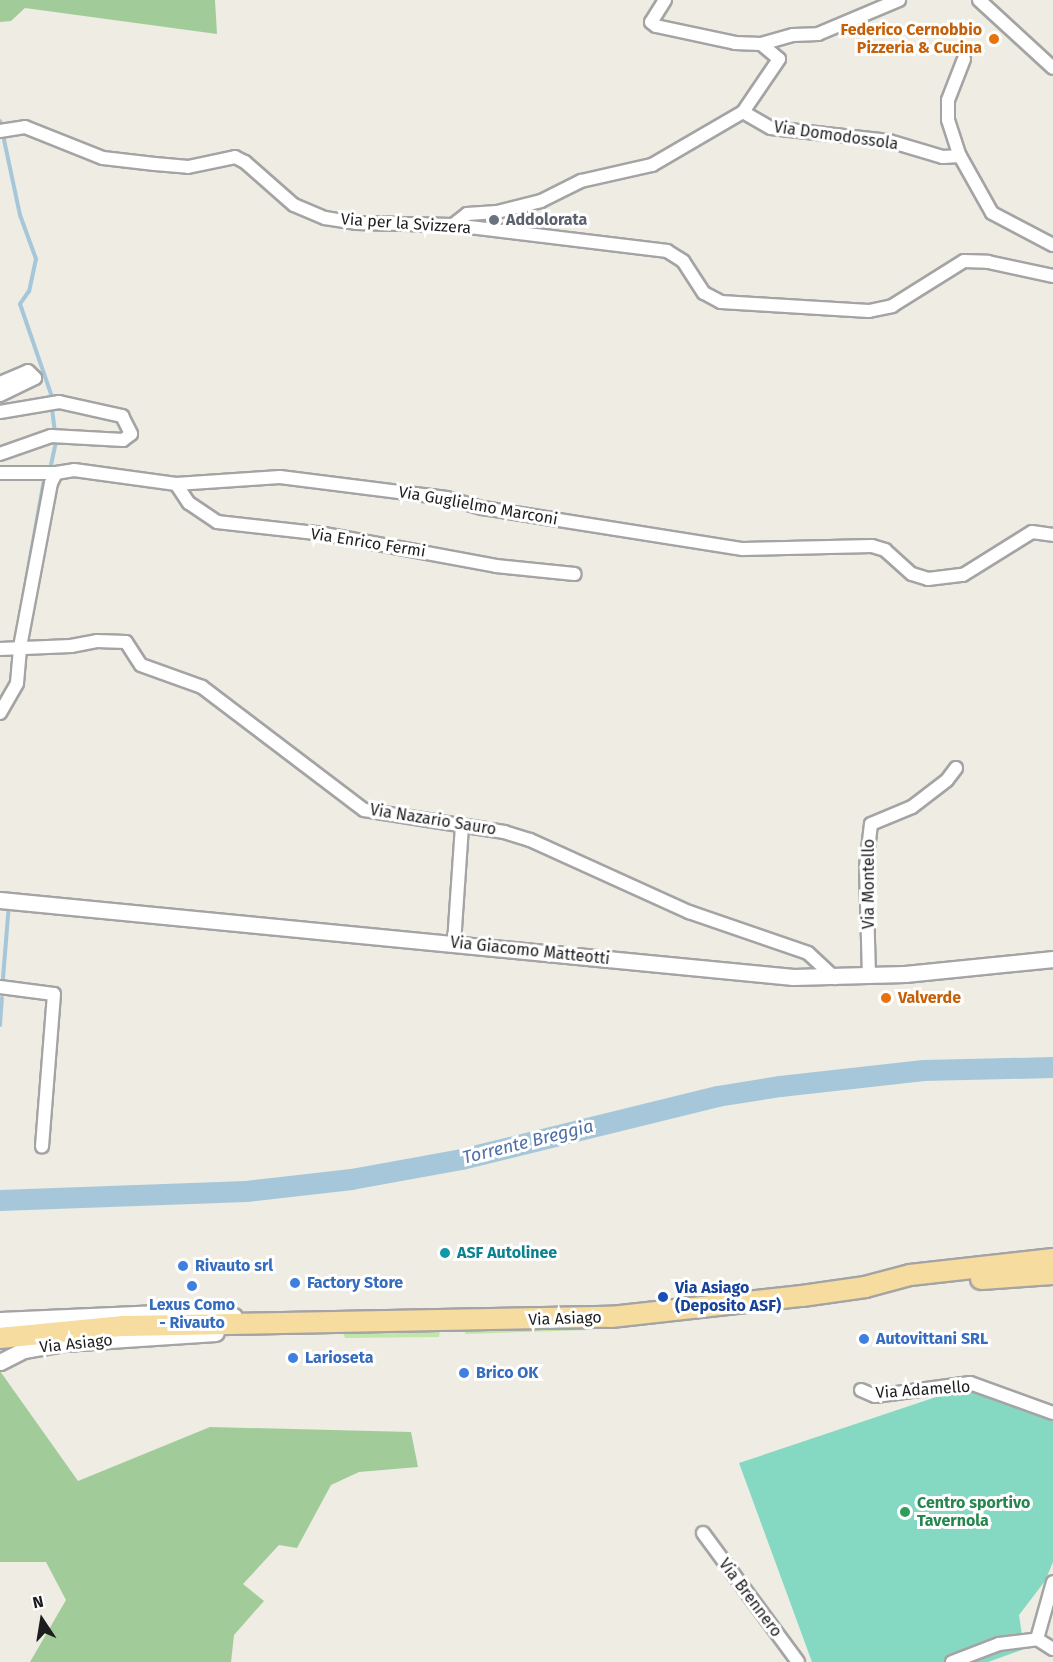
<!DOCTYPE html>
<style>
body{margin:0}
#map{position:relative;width:1053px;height:1662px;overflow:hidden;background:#eeece3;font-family:"Fira Sans",sans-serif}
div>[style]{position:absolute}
.grass>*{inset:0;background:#c1e6ac}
.forest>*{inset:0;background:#a2cb9a}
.pitch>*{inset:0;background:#85d9c3}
.stream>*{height:4px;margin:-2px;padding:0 2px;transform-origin:2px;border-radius:2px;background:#a6c7d9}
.river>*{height:21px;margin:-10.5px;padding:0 10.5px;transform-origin:10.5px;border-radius:10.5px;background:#a6c7d9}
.roads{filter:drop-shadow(2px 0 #a4a4a4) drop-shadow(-2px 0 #a4a4a4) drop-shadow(0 2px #a4a4a4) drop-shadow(0 -2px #a4a4a4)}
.minor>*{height:12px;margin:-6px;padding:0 6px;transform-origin:6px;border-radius:6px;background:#fff}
.tertiary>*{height:15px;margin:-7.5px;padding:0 7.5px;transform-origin:7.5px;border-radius:7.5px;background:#fff}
.primary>*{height:20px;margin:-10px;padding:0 10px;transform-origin:10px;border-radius:10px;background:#f7dca0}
.dots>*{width:16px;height:16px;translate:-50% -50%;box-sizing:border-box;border:3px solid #fff;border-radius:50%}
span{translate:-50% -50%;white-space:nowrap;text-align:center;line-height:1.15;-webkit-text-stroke:6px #fff;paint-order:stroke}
.food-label{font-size:16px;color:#c56008;font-weight:700}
.right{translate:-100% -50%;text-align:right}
.left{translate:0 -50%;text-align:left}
.street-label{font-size:16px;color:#1d1d1d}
.worship-label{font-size:16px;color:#5b616d;font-weight:700}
.culture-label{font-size:16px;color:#0d838f;font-weight:700}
.shop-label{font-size:16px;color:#366cbe;font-weight:700}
.transit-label{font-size:16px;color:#164399;font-weight:700}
.leisure-label{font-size:16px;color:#27864d;font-weight:700}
.water-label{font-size:18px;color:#4f70a7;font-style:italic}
.north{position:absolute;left:12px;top:1590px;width:60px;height:60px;-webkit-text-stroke:4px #fff;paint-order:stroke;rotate:348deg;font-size:16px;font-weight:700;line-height:24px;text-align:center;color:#1d1d1d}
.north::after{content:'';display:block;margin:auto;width:21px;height:27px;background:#1d1d1d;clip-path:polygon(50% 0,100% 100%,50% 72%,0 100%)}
</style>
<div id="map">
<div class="grass">
<div style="clip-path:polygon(591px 1328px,590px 1330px,465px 1334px,466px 1330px)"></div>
<div style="clip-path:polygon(440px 1331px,439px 1337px,345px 1338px,343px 1333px)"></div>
</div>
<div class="forest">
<div style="clip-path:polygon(0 0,215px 0,217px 34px,25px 8px,11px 21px,0 22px)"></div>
<div style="clip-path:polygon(0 1371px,78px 1481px,210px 1427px,411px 1432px,418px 1467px,359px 1472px,331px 1485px,297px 1548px,279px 1545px,243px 1584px,264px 1601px,234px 1635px,231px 1662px,30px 1662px,66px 1600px,46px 1562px,0 1562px)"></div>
</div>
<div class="pitch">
<div style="clip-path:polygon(969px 1386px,1053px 1416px,1053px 1562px,1045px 1581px,1019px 1615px,1024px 1649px,988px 1662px,812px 1662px,739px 1463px)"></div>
</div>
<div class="stream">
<div style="left:0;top:121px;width:96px;rotate:78deg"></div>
<div style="left:20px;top:215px;width:47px;rotate:70deg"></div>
<div style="left:36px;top:259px;width:33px;rotate:102deg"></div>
<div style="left:29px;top:291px;width:16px;rotate:125deg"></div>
<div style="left:20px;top:304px;width:98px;rotate:71deg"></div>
<div style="left:51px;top:465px;width:25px;rotate:-78deg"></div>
<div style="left:56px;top:441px;width:34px;rotate:-97deg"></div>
<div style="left:16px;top:637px;width:159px;rotate:-79.9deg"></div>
<div style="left:3px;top:978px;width:74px;rotate:-85.4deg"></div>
<div style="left:0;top:1025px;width:27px;rotate:-86deg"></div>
</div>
<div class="river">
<div style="left:0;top:1200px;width:246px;rotate:-2.1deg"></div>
<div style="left:246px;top:1191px;width:106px;rotate:-6.5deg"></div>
<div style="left:351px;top:1179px;width:112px;rotate:-10.3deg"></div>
<div style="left:461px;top:1159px;width:264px;rotate:-13.8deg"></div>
<div style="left:717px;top:1096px;width:64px;rotate:-9deg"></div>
<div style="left:780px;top:1086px;width:144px;rotate:-6.4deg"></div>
<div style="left:923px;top:1070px;width:130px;rotate:-1.3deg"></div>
</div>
<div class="roads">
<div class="minor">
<div style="left:665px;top:0;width:26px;rotate:122deg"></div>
<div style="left:651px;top:22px;width:6px;rotate:39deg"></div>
<div style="left:656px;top:26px;width:81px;rotate:12.1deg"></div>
<div style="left:735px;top:43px;width:26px;rotate:2deg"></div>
<div style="left:761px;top:44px;width:33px;rotate:-16deg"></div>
<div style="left:793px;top:35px;width:25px;rotate:-2deg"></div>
<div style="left:818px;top:34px;width:88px;rotate:-22.8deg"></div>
<div style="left:979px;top:0;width:100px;rotate:42.6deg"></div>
<div style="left:964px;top:59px;width:44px;rotate:111.3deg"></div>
<div style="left:948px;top:100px;width:20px;rotate:90deg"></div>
<div style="left:948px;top:120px;width:38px;rotate:72deg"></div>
<div style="left:960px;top:156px;width:65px;rotate:60.7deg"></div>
<div style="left:992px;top:213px;width:69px;rotate:27.7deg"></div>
<div style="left:743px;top:112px;width:64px;rotate:-55.8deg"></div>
<div style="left:779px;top:59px;width:23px;rotate:-140deg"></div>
<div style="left:0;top:131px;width:25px;rotate:-9deg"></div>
<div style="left:25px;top:127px;width:84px;rotate:21.7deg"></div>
<div style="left:103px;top:158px;width:52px;rotate:6.6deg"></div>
<div style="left:155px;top:164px;width:33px;rotate:5deg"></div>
<div style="left:188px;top:167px;width:48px;rotate:-12deg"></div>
<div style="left:235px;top:157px;width:11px;rotate:27deg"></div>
<div style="left:245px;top:162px;width:65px;rotate:41.3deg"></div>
<div style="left:294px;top:205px;width:34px;rotate:23deg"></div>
<div style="left:325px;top:218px;width:31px;rotate:9deg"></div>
<div style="left:356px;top:223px;width:97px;rotate:1.2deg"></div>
<div style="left:453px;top:225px;width:216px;rotate:6.9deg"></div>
<div style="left:667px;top:251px;width:19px;rotate:32deg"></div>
<div style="left:683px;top:261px;width:38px;rotate:57deg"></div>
<div style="left:704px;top:293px;width:19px;rotate:28deg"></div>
<div style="left:721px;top:302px;width:148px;rotate:3.5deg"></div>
<div style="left:869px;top:311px;width:24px;rotate:-12deg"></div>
<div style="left:892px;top:306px;width:85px;rotate:-32deg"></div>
<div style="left:964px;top:261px;width:24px;rotate:2deg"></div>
<div style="left:988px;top:262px;width:66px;rotate:12.2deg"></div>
<div style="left:453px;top:225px;width:18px;rotate:-38deg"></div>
<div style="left:467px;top:214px;width:30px;rotate:-4deg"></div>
<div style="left:497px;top:212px;width:45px;rotate:-14deg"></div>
<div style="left:541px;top:201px;width:45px;rotate:-26.6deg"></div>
<div style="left:581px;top:181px;width:73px;rotate:-12.7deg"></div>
<div style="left:652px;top:165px;width:105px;rotate:-30.2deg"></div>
<div style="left:743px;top:112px;width:32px;rotate:30deg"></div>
<div style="left:771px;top:128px;width:119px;rotate:6.3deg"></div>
<div style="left:889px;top:141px;width:56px;rotate:16.5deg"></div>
<div style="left:943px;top:157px;width:17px;rotate:-3deg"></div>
<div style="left:0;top:383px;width:30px;rotate:-23deg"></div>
<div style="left:28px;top:371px;width:10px;rotate:45deg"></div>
<div style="left:35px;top:378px;width:39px;rotate:154deg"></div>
<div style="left:0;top:412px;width:60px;rotate:-9.6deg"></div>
<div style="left:59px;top:402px;width:65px;rotate:12.5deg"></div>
<div style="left:122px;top:416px;width:20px;rotate:63deg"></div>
<div style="left:131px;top:434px;width:10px;rotate:143deg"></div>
<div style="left:123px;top:440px;width:72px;rotate:-176.8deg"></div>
<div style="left:51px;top:436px;width:54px;rotate:160.6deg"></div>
<div style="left:0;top:473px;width:56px"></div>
<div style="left:176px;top:484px;width:23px;rotate:56deg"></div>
<div style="left:189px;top:503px;width:34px;rotate:34deg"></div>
<div style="left:217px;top:522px;width:108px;rotate:6.4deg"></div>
<div style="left:324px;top:534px;width:175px;rotate:10.5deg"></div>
<div style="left:496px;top:566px;width:79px;rotate:5.8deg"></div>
<div style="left:0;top:649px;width:71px;rotate:-2.4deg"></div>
<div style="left:71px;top:646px;width:26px;rotate:-11deg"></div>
<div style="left:97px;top:641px;width:29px;rotate:2deg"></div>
<div style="left:126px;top:642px;width:27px;rotate:57deg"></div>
<div style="left:141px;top:665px;width:65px;rotate:19.8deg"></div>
<div style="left:202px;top:687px;width:203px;rotate:37.2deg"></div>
<div style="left:364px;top:810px;width:142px;rotate:8.9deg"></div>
<div style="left:504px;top:832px;width:27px;rotate:17deg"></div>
<div style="left:530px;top:840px;width:175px;rotate:24.4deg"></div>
<div style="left:689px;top:912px;width:126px;rotate:19deg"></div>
<div style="left:808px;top:953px;width:37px;rotate:43deg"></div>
<div style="left:0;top:713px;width:34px;rotate:-60deg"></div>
<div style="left:17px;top:683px;width:36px;rotate:-85deg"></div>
<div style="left:20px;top:647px;width:167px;rotate:-79.3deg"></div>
<div style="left:51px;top:483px;width:11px;rotate:-63deg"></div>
<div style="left:56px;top:473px;width:18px;rotate:-9deg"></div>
<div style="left:74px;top:470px;width:103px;rotate:7.8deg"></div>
<div style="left:176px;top:484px;width:104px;rotate:-3.9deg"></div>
<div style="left:280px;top:477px;width:168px;rotate:7.2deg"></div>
<div style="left:447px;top:498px;width:37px;rotate:16deg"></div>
<div style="left:483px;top:508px;width:263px;rotate:9deg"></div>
<div style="left:743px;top:549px;width:129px;rotate:-1.3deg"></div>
<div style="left:872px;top:546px;width:14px;rotate:17deg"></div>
<div style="left:885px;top:550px;width:36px;rotate:42deg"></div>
<div style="left:912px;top:574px;width:17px;rotate:17deg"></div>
<div style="left:928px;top:579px;width:35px;rotate:-7deg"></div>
<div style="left:963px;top:575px;width:81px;rotate:-31.9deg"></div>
<div style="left:1032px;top:532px;width:21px;rotate:8deg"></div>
<div style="left:454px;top:943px;width:118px;rotate:-86.1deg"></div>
<div style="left:869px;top:976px;width:109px;rotate:-91.6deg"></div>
<div style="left:866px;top:867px;width:43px;rotate:-83.4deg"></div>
<div style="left:871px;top:824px;width:44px;rotate:-22.5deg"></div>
<div style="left:912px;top:807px;width:44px;rotate:-37.6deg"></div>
<div style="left:947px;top:780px;width:15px;rotate:-53deg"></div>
<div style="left:0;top:987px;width:54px;rotate:7.4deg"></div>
<div style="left:54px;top:994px;width:153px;rotate:94.5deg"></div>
<div style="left:861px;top:1390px;width:15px;rotate:23deg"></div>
<div style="left:875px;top:1396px;width:96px;rotate:-7.8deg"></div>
<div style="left:970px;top:1383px;width:88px;rotate:19.9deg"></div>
<div style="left:703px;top:1533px;width:160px;rotate:53.6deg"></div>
<div style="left:1037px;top:1639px;width:59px;rotate:-74.3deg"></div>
<div style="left:1037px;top:1639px;width:19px;rotate:32deg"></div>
<div style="left:952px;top:1662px;width:50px;rotate:-21deg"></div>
<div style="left:999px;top:1644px;width:38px;rotate:-7deg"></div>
</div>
<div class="tertiary">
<div style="left:0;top:900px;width:797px;rotate:5.55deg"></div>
<div style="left:793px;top:977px;width:112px;rotate:-1.5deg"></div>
<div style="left:905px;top:974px;width:149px;rotate:-5.8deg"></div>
<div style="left:0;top:1320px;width:159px;rotate:-2.5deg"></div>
<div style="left:159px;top:1313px;width:75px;rotate:2.3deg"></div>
<div style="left:0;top:1362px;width:27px;rotate:-27deg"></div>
<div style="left:24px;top:1350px;width:41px;rotate:-9.9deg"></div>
<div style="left:64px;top:1343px;width:152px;rotate:-3.8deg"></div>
</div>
<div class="primary">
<div style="left:981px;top:1279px;width:72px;rotate:-4deg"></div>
<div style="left:0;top:1338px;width:124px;rotate:-5.6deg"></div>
<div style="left:123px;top:1326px;width:488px;rotate:-1.1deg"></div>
<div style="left:611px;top:1317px;width:192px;rotate:-6.3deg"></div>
<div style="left:802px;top:1296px;width:64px;rotate:-8.1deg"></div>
<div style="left:865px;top:1287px;width:47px;rotate:-14.9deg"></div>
<div style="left:910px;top:1275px;width:144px;rotate:-6.4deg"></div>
</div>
</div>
<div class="dots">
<div style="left:994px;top:39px;background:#e8710a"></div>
<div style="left:494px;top:220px;background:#6b7280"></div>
<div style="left:886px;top:998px;background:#e8710a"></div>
<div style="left:445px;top:1253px;background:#0f9aa8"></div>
<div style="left:183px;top:1266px;background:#3f7fe0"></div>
<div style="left:295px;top:1283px;background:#3f7fe0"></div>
<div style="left:192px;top:1286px;background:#3f7fe0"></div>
<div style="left:663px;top:1297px;background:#1a4fb4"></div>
<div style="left:864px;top:1339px;background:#3f7fe0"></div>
<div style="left:293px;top:1358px;background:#3f7fe0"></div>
<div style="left:464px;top:1373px;background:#3f7fe0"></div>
<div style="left:905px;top:1512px;background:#2e9e5b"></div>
</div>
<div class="food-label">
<span class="right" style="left:982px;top:39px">Federico Cernobbio<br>Pizzeria &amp; Cucina</span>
<span class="left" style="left:898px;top:998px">Valverde</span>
</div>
<div class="street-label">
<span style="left:836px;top:136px;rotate:8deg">Via Domodossola</span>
<span style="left:406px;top:224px;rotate:4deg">Via per la Svizzera</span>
<span style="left:478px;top:506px;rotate:10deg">Via Guglielmo Marconi</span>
<span style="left:368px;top:543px;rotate:9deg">Via Enrico Fermi</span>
<span style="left:433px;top:820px;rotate:9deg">Via Nazario Sauro</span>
<span style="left:869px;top:884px;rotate:-90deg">Via Montello</span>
<span style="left:530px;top:951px;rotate:6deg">Via Giacomo Matteotti</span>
<span style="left:565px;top:1319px;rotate:-2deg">Via Asiago</span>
<span style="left:76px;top:1344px;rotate:-6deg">Via Asiago</span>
<span style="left:923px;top:1390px;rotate:-4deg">Via Adamello</span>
<span style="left:750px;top:1598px;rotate:53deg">Via Brennero</span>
</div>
<div class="worship-label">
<span class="left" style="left:506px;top:220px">Addolorata</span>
</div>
<div class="culture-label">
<span class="left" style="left:457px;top:1253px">ASF Autolinee</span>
</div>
<div class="shop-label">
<span class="left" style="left:195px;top:1266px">Rivauto srl</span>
<span class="left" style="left:307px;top:1283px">Factory Store</span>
<span style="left:192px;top:1314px">Lexus Como<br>- Rivauto</span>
<span class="left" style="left:876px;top:1339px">Autovittani SRL</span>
<span class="left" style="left:305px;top:1358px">Larioseta</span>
<span class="left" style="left:476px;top:1373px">Brico OK</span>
</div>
<div class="transit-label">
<span class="left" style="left:675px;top:1297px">Via Asiago<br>(Deposito ASF)</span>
</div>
<div class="leisure-label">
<span class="left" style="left:917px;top:1512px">Centro sportivo<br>Tavernola</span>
</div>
<div class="water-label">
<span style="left:528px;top:1142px;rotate:-14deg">Torrente Breggia</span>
</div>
<div class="north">N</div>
</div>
